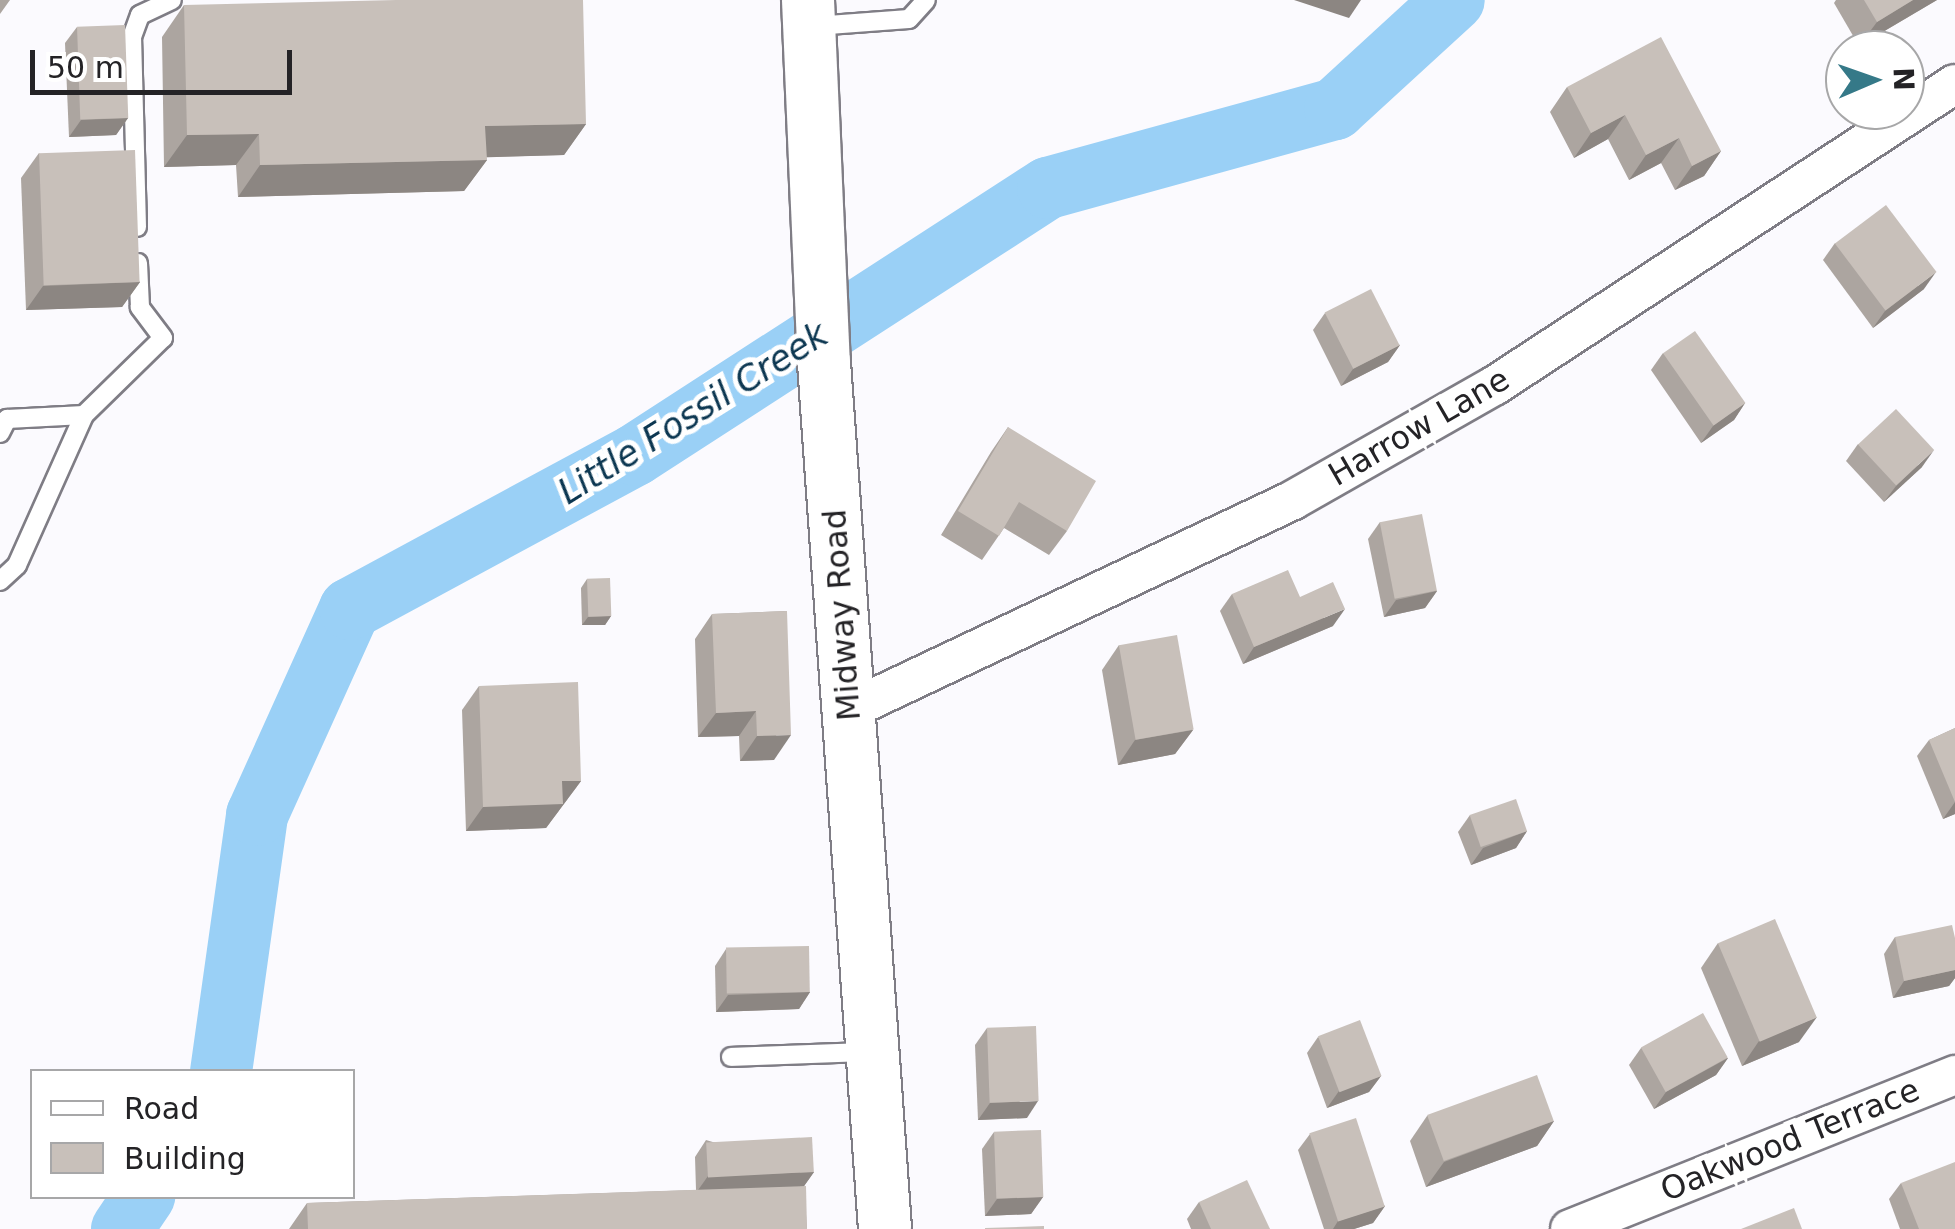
<!DOCTYPE html>
<style>
body{margin:0}
#map{position:relative;width:1955px;height:1229px;overflow:hidden;background:#fbfafe;font-family:"DejaVu Sans",sans-serif}
div>[style]{position:absolute}
.river>*{height:62px;margin:-31px;padding:0 31px;transform-origin:31px;border-radius:31px;background:#9ad0f6}
.roads{filter:drop-shadow(2px 0 #7f7d85) drop-shadow(-2px 0 #7f7d85) drop-shadow(0 2px #7f7d85) drop-shadow(0 -2px #7f7d85)}
.lane>*{height:18px;margin:-9px;padding:0 9px;transform-origin:9px;border-radius:9px;background:#fff}
.street>*{height:38px;margin:-19px;padding:0 19px;transform-origin:19px;border-radius:19px;background:#fff}
.secondary>*{height:52px;margin:-26px;padding:0 26px;transform-origin:26px;border-radius:26px;background:#fff}
.wall>*{inset:0;background:#aca5a0}
.shaded-wall>*{inset:0;background:#8c8682}
.building>*{inset:0;background:#c8c0ba;transform-origin:0 0}
span{translate:-50% -50%;white-space:nowrap;text-align:center;line-height:1.15;-webkit-text-stroke:10px #fff;paint-order:stroke}
.street-label{font-size:32px;color:#242326}
.water-label{font-size:35px;color:#0c3751;font-style:italic}
.legend{position:absolute;left:30px;top:1069px;width:325px;height:130px;box-sizing:border-box;background:#fff;border:2px solid #a7a7a8;margin:0;padding:12px 18px;list-style:none;font-size:30px;color:#242326}
.legend li{display:flex;align-items:center;gap:20px;height:50px}
.legend b{width:50px;border:2px solid #a7a7a8}
.north{position:absolute;left:1825px;top:30px;width:100px;height:100px;box-sizing:border-box;background:#fff;border:2px solid #a7a7a8;border-radius:50%;rotate:88deg;font-size:28px;font-weight:700;line-height:40px;text-align:center;color:#242326}
.north::after{content:'';display:block;margin:auto;width:35px;height:45px;background:#357988;clip-path:polygon(50% 0,100% 100%,50% 72%,0 100%)}
.scale{position:absolute;left:30px;top:50px;width:262px;height:45px;box-sizing:border-box;border:5px solid #242326;border-top:0;padding-left:12px;font-size:30px;line-height:35px;white-space:nowrap;color:#242326;-webkit-text-stroke:8px #fff;paint-order:stroke}
</style>
<div id="map">
<div class="river">
<div style="left:221px;top:1072px;width:260px;rotate:-82deg"></div>
<div style="left:257px;top:815px;width:226px;rotate:-65.7deg"></div>
<div style="left:350px;top:609px;width:324px;rotate:-28.4deg"></div>
<div style="left:635px;top:455px;width:492px;rotate:-32.9deg"></div>
<div style="left:1048px;top:188px;width:298px;rotate:-15.4deg"></div>
<div style="left:1335px;top:109px;width:161px;rotate:-42.5deg"></div>
<div style="left:122px;top:1229px;width:40px;rotate:-56deg"></div>
</div>
<div class="roads">
<div class="lane">
<div style="left:815px;top:26px;width:94px;rotate:-4.3deg"></div>
<div style="left:909px;top:19px;width:25px;rotate:-48deg"></div>
<div style="left:137px;top:227px;width:190px;rotate:-91.5deg"></div>
<div style="left:132px;top:37px;width:23px;rotate:-70deg"></div>
<div style="left:140px;top:15px;width:35px;rotate:-25deg"></div>
<div style="left:0;top:433px;width:16px;rotate:-63deg"></div>
<div style="left:7px;top:419px;width:77px;rotate:-3deg"></div>
<div style="left:0;top:581px;width:23px;rotate:-43deg"></div>
<div style="left:17px;top:565px;width:164px;rotate:-65.9deg"></div>
<div style="left:84px;top:415px;width:110px;rotate:-44.3deg"></div>
<div style="left:163px;top:338px;width:39px;rotate:-127deg"></div>
<div style="left:140px;top:307px;width:44px;rotate:-92.6deg"></div>
<div style="left:731px;top:1057px;width:139px;rotate:-2.1deg"></div>
</div>
<div class="street">
<div style="left:849px;top:710px;width:491px;rotate:-25.3deg"></div>
<div style="left:1293px;top:500px;width:231px;rotate:-29.6deg"></div>
<div style="left:1494px;top:386px;width:551px;rotate:-33.23deg"></div>
<div style="left:1570px;top:1229px;width:415px;rotate:-21.8deg"></div>
</div>
<div class="secondary">
<div style="left:808px;top:0;width:363px;rotate:87.5deg"></div>
<div style="left:824px;top:363px;width:868px;rotate:85.97deg"></div>
</div>
</div>
<div class="wall">
<div style="clip-path:polygon(0 0,10px 0,0 14px)"></div>
<div style="clip-path:polygon(1836px 0,1937px 0,1859px 46px,1834px 3px)"></div>
<div style="clip-path:polygon(184px 5px,586px 124px,564px 155px,486px 157px,487px 160px,464px 191px,238px 197px,236px 165px,164px 167px,162px 37px)"></div>
<div style="clip-path:polygon(77px 27px,128px 118px,116px 135px,69px 137px,65px 43px)"></div>
<div style="clip-path:polygon(1567px 87px,1721px 151px,1704px 176px,1675px 190px,1661px 163px,1629px 180px,1608px 139px,1574px 158px,1550px 112px)"></div>
<div style="clip-path:polygon(39px 153px,140px 282px,122px 307px,26px 310px,21px 178px)"></div>
<div style="clip-path:polygon(1835px 243px,1924px 289px,1873px 328px,1823px 260px)"></div>
<div style="clip-path:polygon(1325px 313px,1400px 345px,1388px 362px,1341px 386px,1313px 330px)"></div>
<div style="clip-path:polygon(1663px 353px,1745px 403px,1734px 420px,1701px 443px,1651px 370px)"></div>
<div style="clip-path:polygon(1008px 427px,1067px 531px,1049px 555px,1004px 528px,982px 560px,941px 535px,991px 452px)"></div>
<div style="clip-path:polygon(1858px 444px,1922px 467px,1884px 502px,1846px 461px)"></div>
<div style="clip-path:polygon(1380px 522px,1437px 591px,1425px 608px,1384px 617px,1368px 539px)"></div>
<div style="clip-path:polygon(587px 579px,611px 616px,605px 625px,582px 625px,581px 588px)"></div>
<div style="clip-path:polygon(1232px 594px,1300px 597px,1333px 626px,1243px 664px,1220px 611px)"></div>
<div style="clip-path:polygon(787px 611px,774px 760px,740px 761px,739px 736px,698px 737px,695px 639px,712px 614px)"></div>
<div style="clip-path:polygon(1119px 645px,1193px 730px,1175px 754px,1118px 765px,1102px 670px)"></div>
<div style="clip-path:polygon(479px 686px,581px 781px,546px 828px,466px 831px,462px 710px)"></div>
<div style="clip-path:polygon(1955px 728px,1955px 814px,1943px 819px,1917px 756px,1929px 740px)"></div>
<div style="clip-path:polygon(1470px 815px,1527px 831px,1516px 848px,1471px 865px,1458px 832px)"></div>
<div style="clip-path:polygon(1895px 937px,1955px 938px,1955px 978px,1949px 986px,1893px 998px,1884px 954px)"></div>
<div style="clip-path:polygon(1718px 943px,1799px 1042px,1742px 1066px,1701px 968px)"></div>
<div style="clip-path:polygon(726px 949px,810px 992px,799px 1009px,716px 1012px,715px 966px)"></div>
<div style="clip-path:polygon(987px 1028px,1027px 1118px,978px 1120px,975px 1045px)"></div>
<div style="clip-path:polygon(1318px 1037px,1381px 1076px,1369px 1092px,1327px 1108px,1307px 1053px)"></div>
<div style="clip-path:polygon(1641px 1048px,1728px 1058px,1716px 1075px,1654px 1109px,1629px 1065px)"></div>
<div style="clip-path:polygon(1427px 1116px,1554px 1121px,1537px 1146px,1426px 1187px,1410px 1141px)"></div>
<div style="clip-path:polygon(994px 1132px,1043px 1197px,1031px 1214px,985px 1216px,982px 1149px)"></div>
<div style="clip-path:polygon(1310px 1134px,1385px 1206px,1373px 1223px,1354px 1229px,1324px 1229px,1298px 1150px)"></div>
<div style="clip-path:polygon(706px 1140px,814px 1172px,804px 1186px,807px 1229px,289px 1229px,307px 1203px,696px 1190px,695px 1157px)"></div>
<div style="clip-path:polygon(1901px 1183px,1955px 1229px,1900px 1229px,1889px 1199px)"></div>
<div style="clip-path:polygon(1199px 1202px,1270px 1229px,1191px 1229px,1187px 1219px)"></div>
</div>
<div class="shaded-wall">
<div style="clip-path:polygon(1294px 0,1361px 0,1349px 18px)"></div>
<div style="clip-path:polygon(1913px 0,1937px 0,1859px 46px,1877px 22px)"></div>
<div style="clip-path:polygon(1625px 115px,1608px 139px,1574px 158px,1591px 133px)"></div>
<div style="clip-path:polygon(128px 118px,116px 135px,69px 137px,81px 120px)"></div>
<div style="clip-path:polygon(586px 124px,564px 155px,463px 158px,485px 126px)"></div>
<div style="clip-path:polygon(259px 134px,236px 165px,164px 167px,187px 135px)"></div>
<div style="clip-path:polygon(1679px 138px,1661px 163px,1629px 180px,1646px 155px)"></div>
<div style="clip-path:polygon(1721px 151px,1704px 176px,1675px 190px,1692px 166px)"></div>
<div style="clip-path:polygon(487px 160px,464px 191px,238px 197px,260px 165px)"></div>
<div style="clip-path:polygon(1936px 272px,1924px 289px,1873px 328px,1885px 311px)"></div>
<div style="clip-path:polygon(140px 282px,122px 307px,26px 310px,43px 286px)"></div>
<div style="clip-path:polygon(1400px 345px,1388px 362px,1341px 386px,1353px 369px)"></div>
<div style="clip-path:polygon(1745px 403px,1734px 420px,1701px 443px,1713px 426px)"></div>
<div style="clip-path:polygon(1934px 450px,1922px 467px,1884px 502px,1896px 486px)"></div>
<div style="clip-path:polygon(1437px 591px,1425px 608px,1384px 617px,1396px 600px)"></div>
<div style="clip-path:polygon(1345px 609px,1333px 626px,1243px 664px,1254px 647px)"></div>
<div style="clip-path:polygon(611px 616px,605px 625px,582px 625px,588px 617px)"></div>
<div style="clip-path:polygon(756px 711px,739px 736px,698px 737px,716px 713px)"></div>
<div style="clip-path:polygon(1193px 730px,1175px 754px,1118px 765px,1135px 740px)"></div>
<div style="clip-path:polygon(791px 735px,774px 760px,740px 761px,757px 736px)"></div>
<div style="clip-path:polygon(562px 781px,581px 781px,546px 828px,466px 831px,483px 807px)"></div>
<div style="clip-path:polygon(1955px 802px,1955px 814px,1943px 819px)"></div>
<div style="clip-path:polygon(1527px 831px,1516px 848px,1471px 865px,1483px 848px)"></div>
<div style="clip-path:polygon(1955px 970px,1955px 978px,1949px 986px,1893px 998px,1904px 981px)"></div>
<div style="clip-path:polygon(810px 992px,799px 1009px,716px 1012px,728px 995px)"></div>
<div style="clip-path:polygon(1817px 1017px,1799px 1042px,1742px 1066px,1759px 1041px)"></div>
<div style="clip-path:polygon(1728px 1058px,1716px 1075px,1654px 1109px,1666px 1092px)"></div>
<div style="clip-path:polygon(1381px 1076px,1369px 1092px,1327px 1108px,1339px 1091px)"></div>
<div style="clip-path:polygon(1038px 1101px,1027px 1118px,978px 1120px,990px 1103px)"></div>
<div style="clip-path:polygon(1554px 1121px,1537px 1146px,1426px 1187px,1444px 1162px)"></div>
<div style="clip-path:polygon(814px 1172px,802px 1189px,696px 1193px,708px 1176px)"></div>
<div style="clip-path:polygon(1043px 1197px,1031px 1214px,985px 1216px,997px 1199px)"></div>
<div style="clip-path:polygon(1385px 1206px,1373px 1223px,1354px 1229px,1333px 1229px,1338px 1221px)"></div>
</div>
<div class="building">
<div style="clip-path:polygon(396px 0,583px 0,586px 124px,485px 126px,487px 160px,260px 165px,259px 134px,187px 135px,184px 5px)"></div>
<div style="clip-path:polygon(1864px 0,1913px 0,1877px 22px)"></div>
<div style="left:125px;top:25px;width:93px;height:48px;rotate:88deg"></div>
<div style="clip-path:polygon(1661px 37px,1721px 151px,1692px 166px,1679px 138px,1646px 155px,1625px 115px,1591px 133px,1567px 87px)"></div>
<div style="left:135px;top:150px;width:132px;height:96px;rotate:88deg"></div>
<div style="left:1886px;top:205px;width:84px;height:64px;rotate:53deg"></div>
<div style="left:1371px;top:289px;width:63px;height:52px;rotate:63deg"></div>
<div style="left:1695px;top:331px;width:88px;height:39px;rotate:55deg"></div>
<div style="left:1896px;top:409px;width:56px;height:52px;rotate:47deg"></div>
<div style="clip-path:polygon(1008px 427px,1096px 481px,1067px 531px,1019px 502px,999px 536px,958px 511px)"></div>
<div style="left:1422px;top:514px;width:78px;height:43px;rotate:79deg"></div>
<div style="clip-path:polygon(1288px 570px,1300px 597px,1333px 582px,1345px 609px,1254px 647px,1232px 594px)"></div>
<div style="left:610px;top:578px;width:38px;height:23px;rotate:88deg"></div>
<div style="clip-path:polygon(787px 611px,791px 735px,757px 736px,756px 711px,716px 713px,712px 614px)"></div>
<div style="left:1177px;top:635px;width:96px;height:59px;rotate:80deg"></div>
<div style="clip-path:polygon(578px 682px,581px 781px,562px 781px,563px 804px,483px 807px,479px 686px)"></div>
<div style="clip-path:polygon(1955px 728px,1955px 802px,1929px 740px)"></div>
<div style="left:1516px;top:799px;width:34px;height:49px;rotate:71deg"></div>
<div style="left:1775px;top:919px;width:107px;height:62px;rotate:67deg"></div>
<div style="clip-path:polygon(1952px 925px,1955px 938px,1955px 970px,1904px 981px,1895px 937px)"></div>
<div style="left:809px;top:946px;width:46px;height:83px;rotate:89deg"></div>
<div style="left:1703px;top:1013px;width:51px;height:71px;rotate:61deg"></div>
<div style="left:1360px;top:1020px;width:60px;height:45px;rotate:69deg"></div>
<div style="left:1036px;top:1026px;width:75px;height:49px;rotate:88deg"></div>
<div style="left:1537px;top:1075px;width:49px;height:117px;rotate:70deg"></div>
<div style="left:1356px;top:1118px;width:93px;height:49px;rotate:72deg"></div>
<div style="left:1041px;top:1130px;width:67px;height:47px;rotate:88deg"></div>
<div style="left:812px;top:1137px;width:35px;height:106px;rotate:87deg"></div>
<div style="clip-path:polygon(1955px 1162px,1955px 1229px,1919px 1229px,1901px 1183px)"></div>
<div style="clip-path:polygon(1247px 1180px,1270px 1229px,1211px 1229px,1199px 1202px)"></div>
<div style="clip-path:polygon(806px 1186px,807px 1229px,308px 1229px,307px 1203px)"></div>
<div style="clip-path:polygon(1794px 1208px,1802px 1229px,1741px 1229px)"></div>
<div style="clip-path:polygon(1044px 1226px,1044px 1229px,985px 1229px,985px 1228px)"></div>
</div>
<div class="street-label">
<span style="left:1419px;top:427px;rotate:-30deg">Harrow Lane</span>
<span style="left:842px;top:615px;rotate:-94deg">Midway Road</span>
<span style="left:1790px;top:1140px;rotate:-22deg">Oakwood Terrace</span>
</div>
<div class="water-label">
<span style="left:693px;top:413px;rotate:-32deg">Little Fossil Creek</span>
</div>
<ul class="legend">
<li><b style="height:12px;background:#fff"></b>Road</li>
<li><b style="height:28px;background:#c8c0ba"></b>Building</li>
</ul>
<div class="north">N</div>
<div class="scale">50 m</div>
</div>
